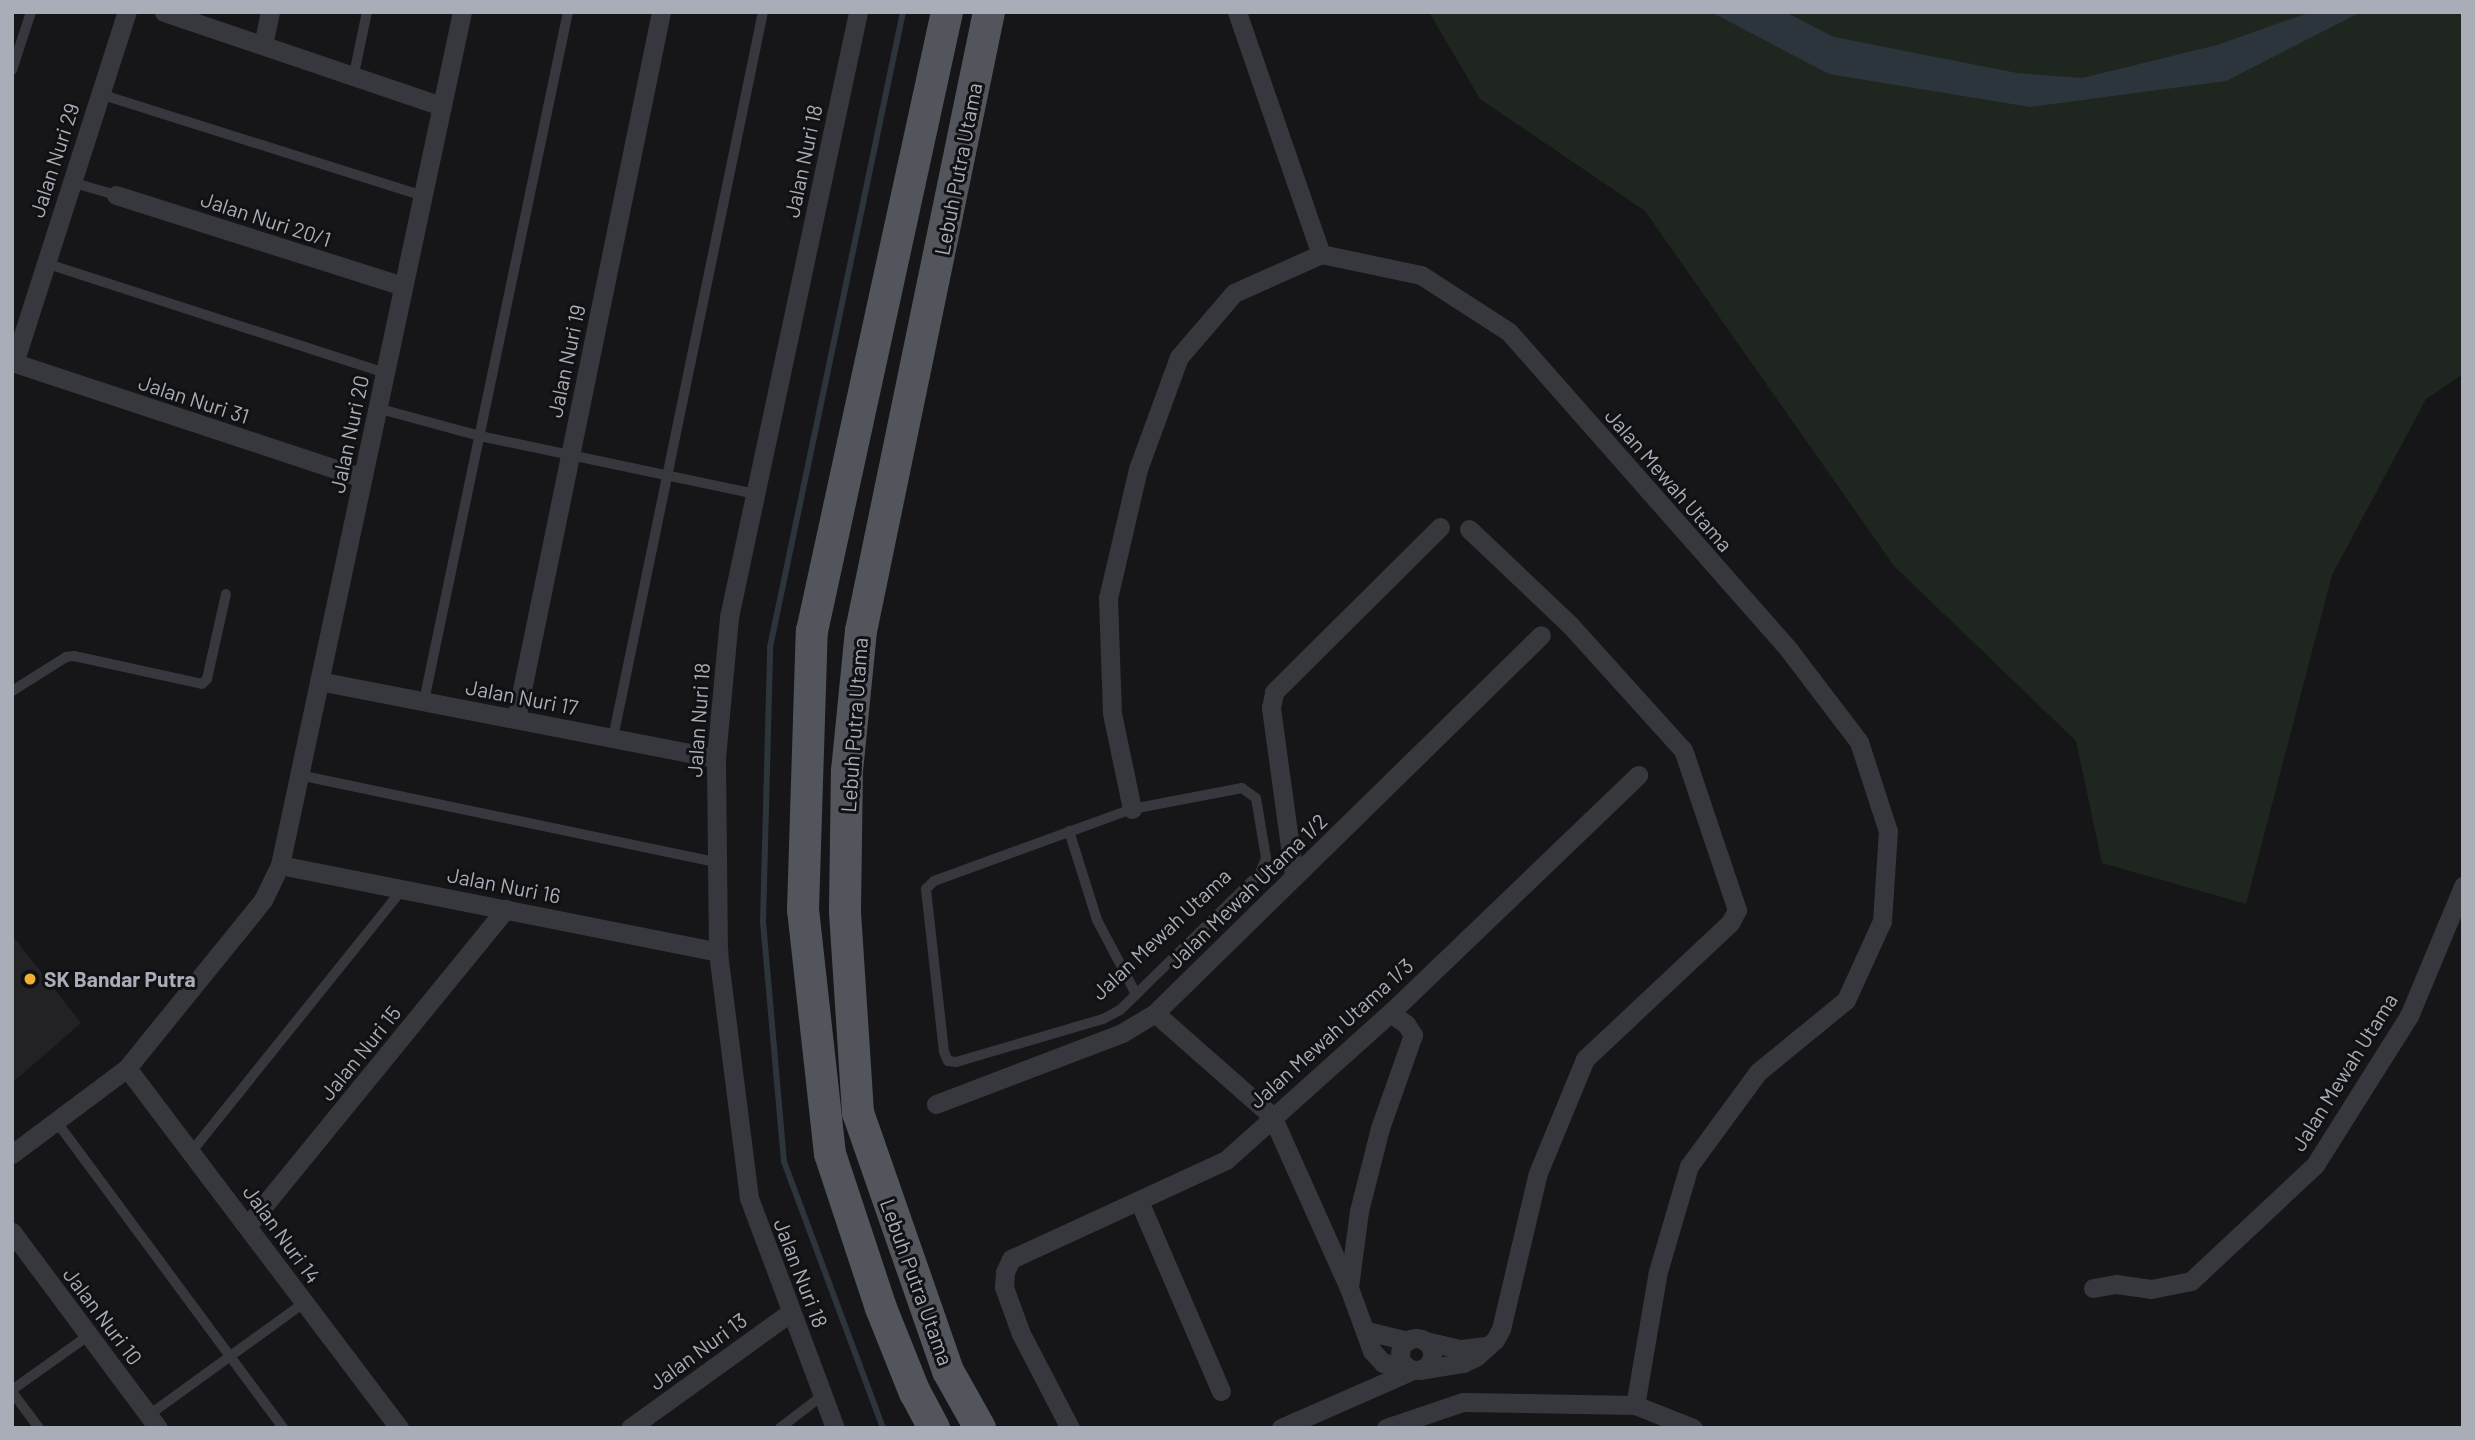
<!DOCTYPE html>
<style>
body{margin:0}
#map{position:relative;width:2475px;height:1440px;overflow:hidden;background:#161618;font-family:Barlow,sans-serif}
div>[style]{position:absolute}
.built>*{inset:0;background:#222225}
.green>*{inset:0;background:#1e261f}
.water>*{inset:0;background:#2c353c}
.stream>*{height:6px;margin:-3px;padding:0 3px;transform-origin:3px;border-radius:3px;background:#2c353c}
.service>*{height:10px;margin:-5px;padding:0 5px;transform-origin:5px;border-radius:5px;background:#37383d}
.minor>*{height:19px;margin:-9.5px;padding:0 9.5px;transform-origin:9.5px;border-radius:9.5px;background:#37383d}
.minor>.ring{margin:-9.5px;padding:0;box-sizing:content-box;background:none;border:19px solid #37383d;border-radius:50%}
.primary>*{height:32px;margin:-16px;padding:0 16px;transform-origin:16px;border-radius:16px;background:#53555c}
.dots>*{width:19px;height:19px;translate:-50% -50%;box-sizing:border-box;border:4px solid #111113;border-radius:50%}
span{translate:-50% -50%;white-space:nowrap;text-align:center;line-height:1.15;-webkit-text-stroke:6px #111113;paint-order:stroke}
.street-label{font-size:21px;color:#a8adb8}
.poi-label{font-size:21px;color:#a8adb8;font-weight:700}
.left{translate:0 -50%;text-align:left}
.frame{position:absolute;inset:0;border:14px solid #a8adb8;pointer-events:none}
</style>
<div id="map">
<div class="built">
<div style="clip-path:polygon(12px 935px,81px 1023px,12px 1083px)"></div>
</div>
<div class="green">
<div style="clip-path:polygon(1429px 12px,2463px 12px,2463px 374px,2426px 399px,2332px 575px,2246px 904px,2102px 863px,2076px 741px,1894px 566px,1645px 211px,1480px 99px)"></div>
</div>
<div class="water">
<div style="clip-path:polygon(1711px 12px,1785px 12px,1834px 37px,2017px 73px,2082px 78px,2217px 45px,2311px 12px,2361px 12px,2226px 81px,2030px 107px,1829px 74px)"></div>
</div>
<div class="stream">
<div style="left:883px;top:1428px;width:284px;rotate:-110.4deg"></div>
<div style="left:784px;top:1162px;width:241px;rotate:-95deg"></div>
<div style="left:763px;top:922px;width:275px;rotate:-88.5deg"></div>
<div style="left:770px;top:647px;width:649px;rotate:-78.17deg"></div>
</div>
<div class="service">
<div style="left:12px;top:70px;width:61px;rotate:-71.9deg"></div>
<div style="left:354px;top:74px;width:63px;rotate:-78.2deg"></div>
<div style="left:100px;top:94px;width:339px;rotate:17.5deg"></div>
<div style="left:71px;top:182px;width:47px;rotate:16.1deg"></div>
<div style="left:45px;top:263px;width:357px;rotate:17.9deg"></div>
<div style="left:377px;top:408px;width:107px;rotate:15.2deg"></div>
<div style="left:480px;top:436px;width:281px;rotate:11.9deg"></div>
<div style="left:12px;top:691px;width:64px;rotate:-32.2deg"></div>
<div style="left:66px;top:657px;width:8px;rotate:-7deg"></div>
<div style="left:74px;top:656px;width:131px;rotate:12.3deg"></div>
<div style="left:202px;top:684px;width:7px;rotate:-45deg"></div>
<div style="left:207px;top:679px;width:87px;rotate:-77.4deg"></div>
<div style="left:424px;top:701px;width:704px;rotate:-78.2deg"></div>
<div style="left:613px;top:738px;width:741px;rotate:-78.33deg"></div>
<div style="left:299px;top:775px;width:427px;rotate:11.8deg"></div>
<div style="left:1242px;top:788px;width:17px;rotate:36deg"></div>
<div style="left:1256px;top:798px;width:61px;rotate:80.5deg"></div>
<div style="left:1266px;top:858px;width:16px;rotate:112deg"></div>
<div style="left:1260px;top:873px;width:196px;rotate:135.6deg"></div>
<div style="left:1120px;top:1010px;width:19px;rotate:152deg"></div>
<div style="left:1103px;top:1019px;width:153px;rotate:163.7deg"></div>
<div style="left:956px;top:1062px;width:8px;rotate:-173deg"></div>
<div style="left:948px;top:1061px;width:10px;rotate:-114deg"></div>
<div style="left:944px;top:1052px;width:164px;rotate:-96.3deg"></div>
<div style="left:926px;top:889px;width:11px;rotate:-45deg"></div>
<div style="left:934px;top:881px;width:211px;rotate:-20deg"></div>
<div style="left:1132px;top:809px;width:112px;rotate:-10.8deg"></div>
<div style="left:1069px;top:831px;width:93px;rotate:72.5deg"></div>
<div style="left:1097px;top:920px;width:84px;rotate:62.2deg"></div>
<div style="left:56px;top:1121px;width:382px;rotate:53.5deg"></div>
<div style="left:192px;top:1151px;width:335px;rotate:-51.2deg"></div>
<div style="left:12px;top:1390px;width:95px;rotate:-35.5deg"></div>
<div style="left:12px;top:1392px;width:45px;rotate:53.1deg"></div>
<div style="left:149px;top:1415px;width:191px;rotate:-35.9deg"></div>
<div style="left:780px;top:1428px;width:54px;rotate:-37.5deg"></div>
</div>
<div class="minor">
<div style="left:164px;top:12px;width:293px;rotate:18.7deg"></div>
<div style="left:1237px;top:12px;width:256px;rotate:70.9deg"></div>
<div style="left:263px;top:45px;width:34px;rotate:-78deg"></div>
<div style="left:116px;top:195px;width:301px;rotate:17.6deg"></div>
<div style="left:12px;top:362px;width:369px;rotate:18.3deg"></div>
<div style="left:14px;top:363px;width:369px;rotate:-72.2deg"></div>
<div style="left:319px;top:681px;width:404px;rotate:11deg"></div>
<div style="left:516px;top:719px;width:722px;rotate:-78.41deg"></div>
<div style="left:1132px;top:809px;width:98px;rotate:-101.8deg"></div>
<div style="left:1112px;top:713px;width:115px;rotate:-92deg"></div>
<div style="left:1108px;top:598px;width:132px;rotate:-76.9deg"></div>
<div style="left:1138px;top:469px;width:119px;rotate:-69.9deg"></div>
<div style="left:1179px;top:357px;width:84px;rotate:-49.3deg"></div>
<div style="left:1234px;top:293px;width:95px;rotate:-24.1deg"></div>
<div style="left:1321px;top:254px;width:102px;rotate:11.9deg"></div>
<div style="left:1421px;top:275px;width:105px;rotate:32.9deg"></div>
<div style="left:1509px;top:332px;width:424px;rotate:48.6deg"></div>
<div style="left:1789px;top:650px;width:116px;rotate:52.7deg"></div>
<div style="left:1859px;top:742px;width:94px;rotate:72deg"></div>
<div style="left:1888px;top:831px;width:90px;rotate:93.8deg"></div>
<div style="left:1882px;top:921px;width:87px;rotate:114.5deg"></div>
<div style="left:1846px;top:1000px;width:114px;rotate:140.7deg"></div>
<div style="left:1758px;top:1072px;width:117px;rotate:126.3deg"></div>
<div style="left:1689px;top:1166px;width:109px;rotate:106.4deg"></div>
<div style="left:1658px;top:1271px;width:136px;rotate:99.7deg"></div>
<div style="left:280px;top:865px;width:447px;rotate:11.2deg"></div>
<div style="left:1294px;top:876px;width:170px;rotate:-97.8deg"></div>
<div style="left:1271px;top:708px;width:16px;rotate:-79deg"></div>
<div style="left:1274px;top:692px;width:234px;rotate:-44.8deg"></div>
<div style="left:1155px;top:1013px;width:156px;rotate:41.4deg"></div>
<div style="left:1272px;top:1116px;width:188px;rotate:65.9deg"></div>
<div style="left:1349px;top:1288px;width:67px;rotate:69.9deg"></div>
<div style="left:1372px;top:1351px;width:16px;rotate:47deg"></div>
<div style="left:1383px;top:1363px;width:24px;rotate:9deg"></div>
<div style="left:127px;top:1068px;width:451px;rotate:52.9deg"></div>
<div style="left:936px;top:1104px;width:199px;rotate:-20.9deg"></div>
<div style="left:1122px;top:1033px;width:39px;rotate:-31deg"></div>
<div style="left:1155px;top:1013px;width:540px;rotate:-44.4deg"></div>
<div style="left:12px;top:1154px;width:144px;rotate:-36.8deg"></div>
<div style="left:127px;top:1068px;width:216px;rotate:-51deg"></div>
<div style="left:263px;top:900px;width:39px;rotate:-64deg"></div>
<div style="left:280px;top:865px;width:872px;rotate:-77.96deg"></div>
<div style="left:1139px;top:1201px;width:207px;rotate:66.7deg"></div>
<div style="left:248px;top:1225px;width:408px;rotate:-50.8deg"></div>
<div style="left:12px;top:1232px;width:244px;rotate:53.3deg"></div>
<div style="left:1349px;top:1287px;width:77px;rotate:-82.5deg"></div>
<div style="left:1359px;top:1211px;width:86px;rotate:-75.8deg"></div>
<div style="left:1380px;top:1128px;width:99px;rotate:-70.5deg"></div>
<div style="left:1413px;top:1035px;width:13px;rotate:-122deg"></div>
<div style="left:1406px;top:1024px;width:19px;rotate:-145deg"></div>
<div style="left:2093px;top:1288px;width:23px;rotate:-10deg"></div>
<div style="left:2116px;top:1284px;width:35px;rotate:8deg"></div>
<div style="left:2151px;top:1289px;width:41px;rotate:-11.3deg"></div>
<div style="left:2191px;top:1281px;width:170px;rotate:-43.1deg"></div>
<div style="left:2315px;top:1165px;width:176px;rotate:-57.8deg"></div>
<div style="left:2409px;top:1016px;width:141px;rotate:-67.4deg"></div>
<div style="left:1367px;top:1331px;width:42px;rotate:13.7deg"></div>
<div class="ring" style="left:1400px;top:1338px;width:13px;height:13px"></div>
<div style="left:1425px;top:1341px;width:37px;rotate:13deg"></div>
<div style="left:1461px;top:1349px;width:25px;rotate:-7deg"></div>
<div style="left:1419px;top:1370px;width:45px;rotate:-9deg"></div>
<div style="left:1463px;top:1363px;width:14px;rotate:-25deg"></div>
<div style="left:1476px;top:1357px;width:25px;rotate:-42deg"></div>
<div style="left:1495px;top:1340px;width:13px;rotate:-61deg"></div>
<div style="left:1501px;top:1329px;width:160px;rotate:-76.7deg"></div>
<div style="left:1538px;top:1173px;width:123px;rotate:-67.6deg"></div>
<div style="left:1585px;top:1059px;width:199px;rotate:-43.2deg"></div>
<div style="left:1730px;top:923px;width:15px;rotate:-62deg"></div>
<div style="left:1737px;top:910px;width:169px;rotate:-108.6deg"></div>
<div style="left:1683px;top:750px;width:170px;rotate:-132.1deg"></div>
<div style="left:1569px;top:624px;width:138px;rotate:-136.5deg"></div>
<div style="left:630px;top:1428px;width:198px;rotate:-35.8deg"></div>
<div style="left:835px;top:1428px;width:246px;rotate:-110.5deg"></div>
<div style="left:749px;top:1198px;width:248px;rotate:-97.2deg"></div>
<div style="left:718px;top:952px;width:194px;rotate:-90.6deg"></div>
<div style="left:716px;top:758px;width:142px;rotate:-84.7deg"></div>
<div style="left:729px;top:617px;width:619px;rotate:-77.96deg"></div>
<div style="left:1070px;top:1428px;width:106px;rotate:-117.5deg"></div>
<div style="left:1021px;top:1334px;width:50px;rotate:-109.9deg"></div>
<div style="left:1004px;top:1287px;width:15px;rotate:-86deg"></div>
<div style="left:1005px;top:1272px;width:14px;rotate:-65deg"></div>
<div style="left:1011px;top:1259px;width:237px;rotate:-24.7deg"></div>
<div style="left:1226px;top:1160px;width:220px;rotate:-41.9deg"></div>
<div style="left:1390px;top:1013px;width:344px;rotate:-43.8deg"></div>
<div style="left:1281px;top:1428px;width:144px;rotate:-23.7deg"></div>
<div style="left:1386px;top:1428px;width:81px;rotate:-18.7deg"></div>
<div style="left:1463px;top:1402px;width:172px;rotate:1deg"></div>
<div style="left:1635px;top:1405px;width:62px;rotate:21.6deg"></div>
</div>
<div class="primary">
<div style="left:934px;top:1428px;width:40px;rotate:-118deg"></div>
<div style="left:915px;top:1393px;width:92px;rotate:-111.8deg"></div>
<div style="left:881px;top:1308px;width:162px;rotate:-108.3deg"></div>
<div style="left:830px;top:1154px;width:245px;rotate:-96.3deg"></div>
<div style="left:803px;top:910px;width:279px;rotate:-88.2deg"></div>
<div style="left:812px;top:631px;width:634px;rotate:-77.7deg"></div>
<div style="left:980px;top:1428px;width:65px;rotate:-119.3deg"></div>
<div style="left:948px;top:1371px;width:273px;rotate:-109.2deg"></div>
<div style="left:858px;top:1113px;width:203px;rotate:-93.7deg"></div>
<div style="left:845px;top:910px;width:139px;rotate:-89.2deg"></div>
<div style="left:847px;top:771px;width:141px;rotate:-84.3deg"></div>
<div style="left:861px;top:631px;width:632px;rotate:-78.32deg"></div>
</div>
<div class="dots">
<div style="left:30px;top:979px;background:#f2b134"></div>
</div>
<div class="street-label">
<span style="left:54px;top:160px;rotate:-72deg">Jalan Nuri 29</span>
<span style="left:803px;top:161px;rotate:-78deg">Jalan Nuri 18</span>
<span style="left:958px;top:169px;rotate:-79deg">Lebuh Putra Utama</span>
<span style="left:266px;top:219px;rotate:18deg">Jalan Nuri 20/1</span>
<span style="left:566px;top:361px;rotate:-78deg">Jalan Nuri 19</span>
<span style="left:194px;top:399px;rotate:18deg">Jalan Nuri 31</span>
<span style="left:349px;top:434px;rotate:-78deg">Jalan Nuri 20</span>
<span style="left:1669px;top:480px;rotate:49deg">Jalan Mewah Utama</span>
<span style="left:522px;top:697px;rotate:11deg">Jalan Nuri 17</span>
<span style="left:698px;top:720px;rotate:-86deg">Jalan Nuri 18</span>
<span style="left:854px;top:725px;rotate:-86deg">Lebuh Putra Utama</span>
<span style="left:504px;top:885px;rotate:11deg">Jalan Nuri 16</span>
<span style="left:1247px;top:891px;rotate:-44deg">Jalan Mewah Utama 1/2</span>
<span style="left:1161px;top:934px;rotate:-43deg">Jalan Mewah Utama</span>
<span style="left:1331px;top:1033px;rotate:-42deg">Jalan Mewah Utama 1/3</span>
<span style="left:360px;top:1053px;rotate:-51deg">Jalan Nuri 15</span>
<span style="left:2344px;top:1072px;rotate:-58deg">Jalan Mewah Utama</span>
<span style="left:282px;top:1234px;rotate:54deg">Jalan Nuri 14</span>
<span style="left:801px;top:1273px;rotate:69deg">Jalan Nuri 18</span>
<span style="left:917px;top:1282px;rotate:70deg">Lebuh Putra Utama</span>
<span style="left:103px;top:1316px;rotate:53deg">Jalan Nuri 10</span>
<span style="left:698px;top:1351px;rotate:-36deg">Jalan Nuri 13</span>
</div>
<div class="poi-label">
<span class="left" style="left:44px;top:979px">SK Bandar Putra</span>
</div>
<div class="frame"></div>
</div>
